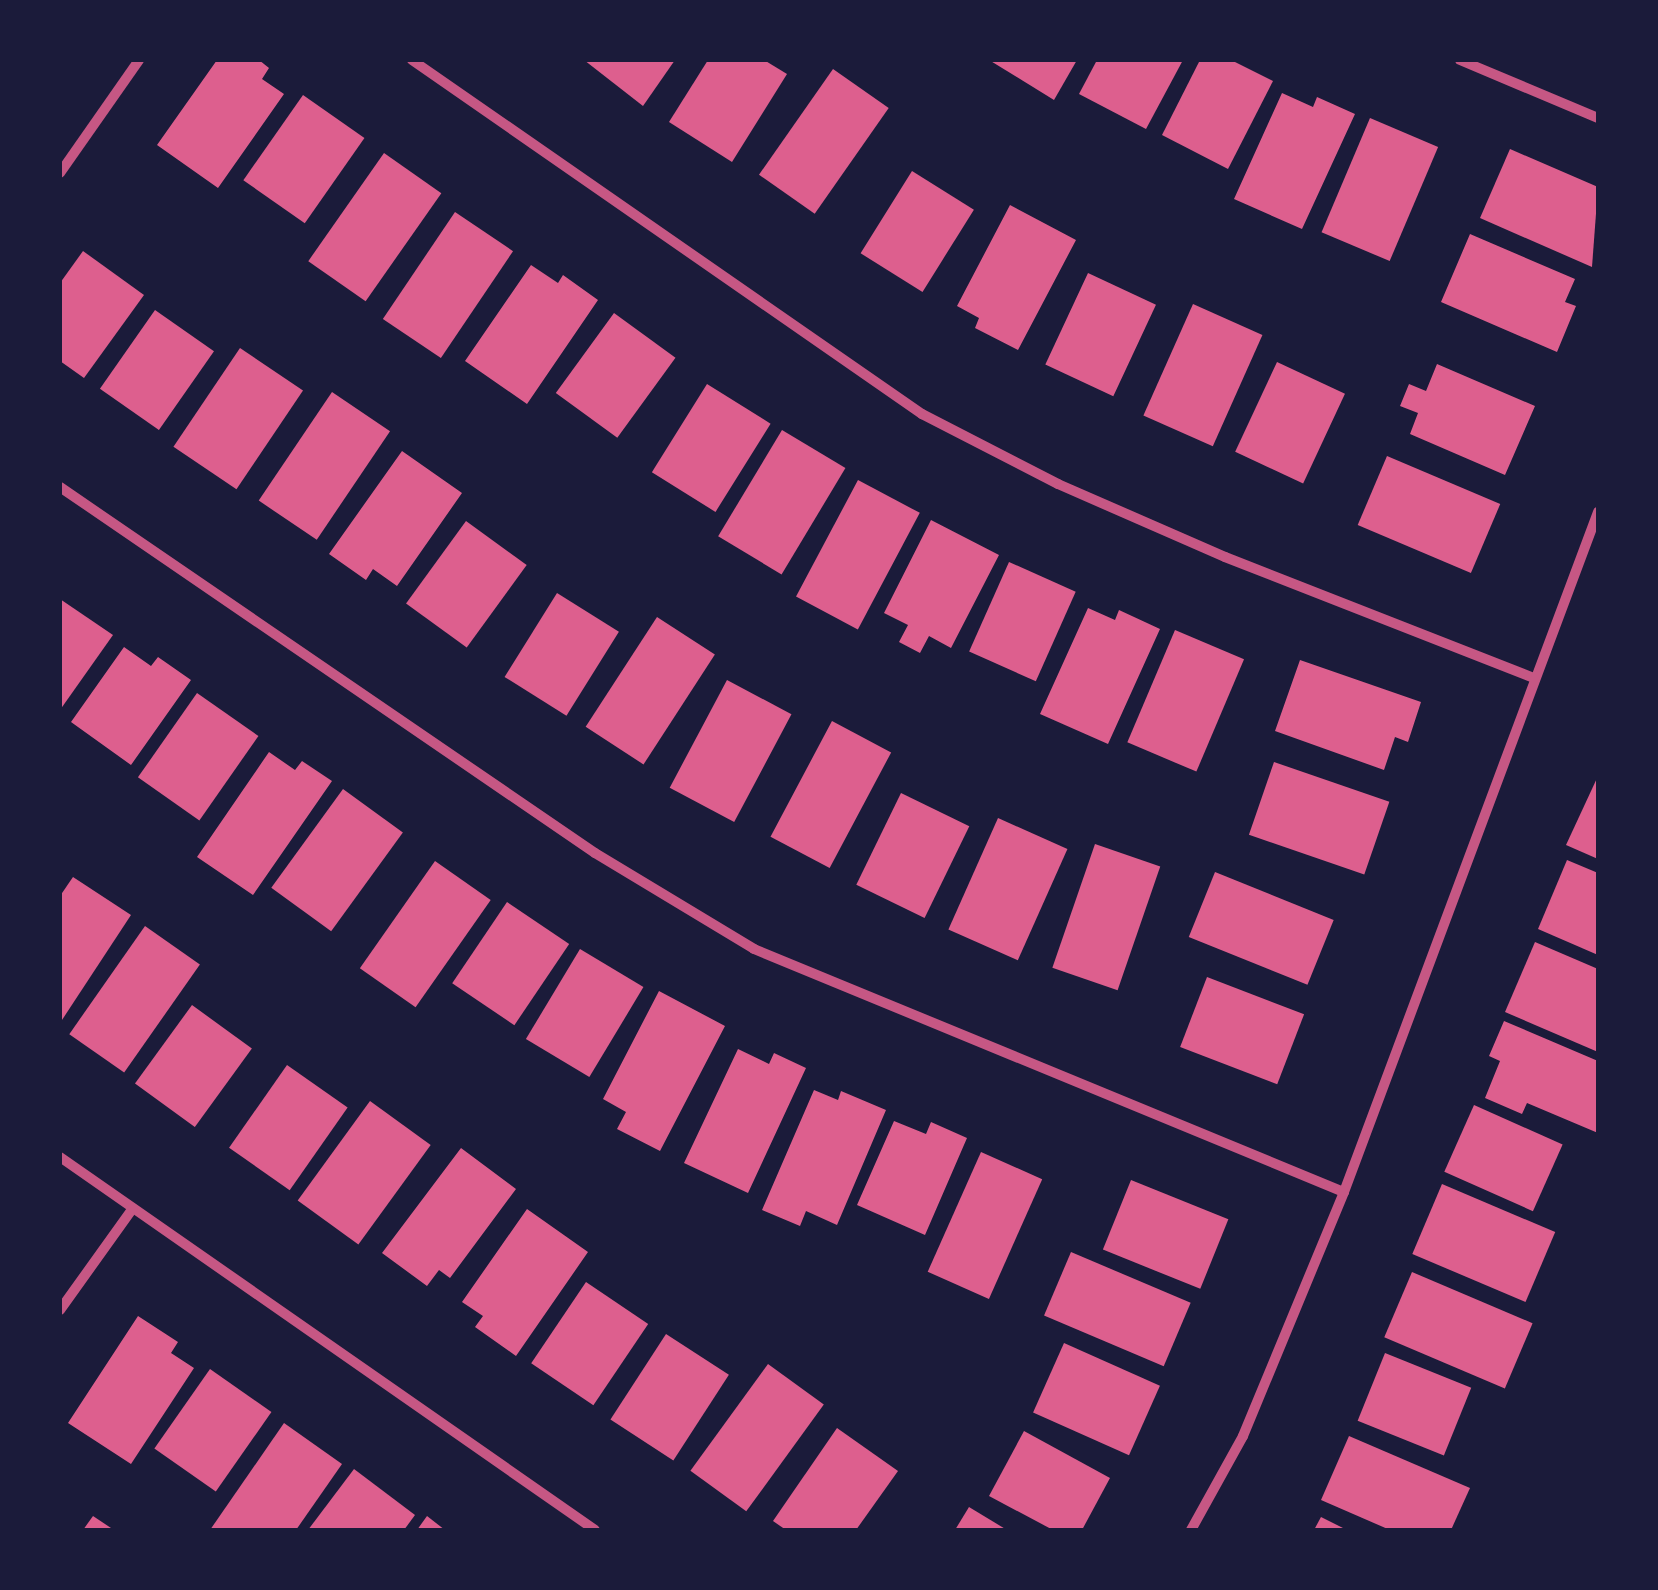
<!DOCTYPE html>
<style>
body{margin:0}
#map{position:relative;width:1658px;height:1590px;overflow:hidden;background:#1b1b3a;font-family:Mulish,sans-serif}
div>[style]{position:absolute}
.building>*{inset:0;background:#dd5f8e;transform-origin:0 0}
.minor>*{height:10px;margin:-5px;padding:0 5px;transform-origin:5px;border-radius:5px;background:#c65784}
span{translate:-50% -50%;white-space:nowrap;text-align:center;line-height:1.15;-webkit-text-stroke:8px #1b1b3a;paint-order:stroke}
.frame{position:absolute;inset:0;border:62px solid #1b1b3a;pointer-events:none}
</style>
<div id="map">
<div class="building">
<div style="clip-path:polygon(217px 60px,259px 60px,269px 68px,262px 79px,284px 94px,218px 188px,157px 145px)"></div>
<div style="clip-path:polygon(584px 60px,675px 60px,643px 106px)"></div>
<div style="clip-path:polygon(708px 60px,764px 60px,787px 74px,732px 162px,669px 122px)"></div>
<div style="clip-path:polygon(989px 60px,1077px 60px,1054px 100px)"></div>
<div style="clip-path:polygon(1097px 60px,1183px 60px,1146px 129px,1079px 94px)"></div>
<div style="clip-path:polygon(1200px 60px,1231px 60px,1273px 81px,1228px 169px,1162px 135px)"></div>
<div style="left:833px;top:69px;width:68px;height:129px;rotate:35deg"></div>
<div style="clip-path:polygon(1282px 93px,1313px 107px,1317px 97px,1355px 114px,1302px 229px,1234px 199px)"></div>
<div style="left:303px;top:95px;width:75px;height:104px;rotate:35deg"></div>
<div style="left:1370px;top:118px;width:74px;height:124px;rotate:23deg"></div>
<div style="clip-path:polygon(1510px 149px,1598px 187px,1592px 267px,1480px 218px)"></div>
<div style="left:384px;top:153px;width:70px;height:132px;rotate:35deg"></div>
<div style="left:912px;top:171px;width:73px;height:97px;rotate:32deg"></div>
<div style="clip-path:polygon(1010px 205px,1076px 240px,1018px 350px,975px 328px,979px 318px,957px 306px)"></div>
<div style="left:455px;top:212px;width:70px;height:129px;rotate:34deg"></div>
<div style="clip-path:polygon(1470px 234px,1575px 279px,1565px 302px,1576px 306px,1557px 352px,1441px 302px)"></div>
<div style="clip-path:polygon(83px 251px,144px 295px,84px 378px,60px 361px,60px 283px)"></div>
<div style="clip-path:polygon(531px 265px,558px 283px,563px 275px,598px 300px,527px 404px,465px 361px)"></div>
<div style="left:1088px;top:273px;width:75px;height:101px;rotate:25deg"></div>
<div style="left:1193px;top:304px;width:76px;height:122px;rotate:24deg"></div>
<div style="left:155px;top:310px;width:72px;height:96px;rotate:35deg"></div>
<div style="left:614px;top:313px;width:76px;height:99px;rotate:36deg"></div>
<div style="left:240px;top:348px;width:76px;height:119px;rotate:34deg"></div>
<div style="left:1277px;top:362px;width:75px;height:99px;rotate:25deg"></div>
<div style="clip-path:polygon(1437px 364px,1535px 406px,1505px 475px,1410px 434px,1418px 413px,1400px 406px,1409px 384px,1426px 391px)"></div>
<div style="left:707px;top:384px;width:75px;height:104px;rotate:32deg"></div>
<div style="left:332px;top:392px;width:70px;height:131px;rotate:34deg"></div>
<div style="left:782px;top:430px;width:74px;height:124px;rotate:31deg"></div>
<div style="clip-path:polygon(402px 451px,462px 493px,397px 586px,373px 569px,366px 580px,329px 554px)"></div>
<div style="left:1387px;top:456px;width:123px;height:75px;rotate:23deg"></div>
<div style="left:858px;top:480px;width:70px;height:132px;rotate:28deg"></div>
<div style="clip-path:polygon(931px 520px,999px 555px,951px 648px,929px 636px,920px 653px,899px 642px,908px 625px,884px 613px)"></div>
<div style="left:466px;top:521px;width:75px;height:102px;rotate:36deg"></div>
<div style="left:1009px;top:562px;width:73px;height:98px;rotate:24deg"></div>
<div style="left:557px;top:593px;width:73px;height:99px;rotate:32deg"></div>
<div style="clip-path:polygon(60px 599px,113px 635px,60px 710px)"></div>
<div style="clip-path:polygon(1088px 608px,1115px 620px,1119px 610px,1160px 629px,1108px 744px,1040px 714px)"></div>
<div style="left:657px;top:617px;width:69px;height:131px;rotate:33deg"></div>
<div style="left:1175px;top:630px;width:75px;height:122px;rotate:23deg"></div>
<div style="clip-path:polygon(124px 647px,151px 666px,158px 657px,191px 680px,131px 765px,71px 722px)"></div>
<div style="clip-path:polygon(1300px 660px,1421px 702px,1408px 742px,1395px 737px,1384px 770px,1275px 731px)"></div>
<div style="left:727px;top:680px;width:73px;height:122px;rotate:28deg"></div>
<div style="left:197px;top:693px;width:75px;height:103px;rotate:35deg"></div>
<div style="left:832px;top:721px;width:67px;height:131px;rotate:28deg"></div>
<div style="clip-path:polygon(269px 752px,295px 770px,302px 761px,332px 781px,253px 895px,197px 857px)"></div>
<div style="left:1274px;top:762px;width:122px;height:77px;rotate:19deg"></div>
<div style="clip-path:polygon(1598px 776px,1598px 859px,1566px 845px)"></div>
<div style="left:343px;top:789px;width:74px;height:122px;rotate:36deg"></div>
<div style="left:901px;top:793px;width:76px;height:102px;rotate:26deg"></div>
<div style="left:998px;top:818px;width:76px;height:122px;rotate:24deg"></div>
<div style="left:1095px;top:844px;width:69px;height:131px;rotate:19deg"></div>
<div style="clip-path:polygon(1567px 860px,1598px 873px,1598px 955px,1538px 929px)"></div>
<div style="left:435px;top:861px;width:68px;height:131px;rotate:35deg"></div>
<div style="left:1215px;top:872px;width:128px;height:70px;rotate:22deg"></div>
<div style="clip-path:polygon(73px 877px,131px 915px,60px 1023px,60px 896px)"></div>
<div style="left:507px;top:902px;width:75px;height:98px;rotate:34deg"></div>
<div style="left:145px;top:926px;width:67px;height:132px;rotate:35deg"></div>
<div style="clip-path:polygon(1535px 942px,1598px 969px,1598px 1052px,1505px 1012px)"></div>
<div style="left:580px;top:949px;width:74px;height:105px;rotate:31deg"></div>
<div style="left:1207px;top:977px;width:104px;height:75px;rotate:21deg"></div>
<div style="clip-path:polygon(659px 991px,725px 1026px,660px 1151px,617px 1129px,626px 1112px,603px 1099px)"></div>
<div style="left:192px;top:1005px;width:74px;height:97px;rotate:36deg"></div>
<div style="clip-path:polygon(1504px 1021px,1598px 1061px,1598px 1133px,1527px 1103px,1522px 1114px,1485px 1098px,1500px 1061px,1489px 1056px)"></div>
<div style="clip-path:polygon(738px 1049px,769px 1064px,774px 1053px,806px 1068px,748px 1193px,684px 1163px)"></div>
<div style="left:287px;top:1065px;width:74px;height:101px;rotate:35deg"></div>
<div style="clip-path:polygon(814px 1090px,838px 1100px,841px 1091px,886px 1110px,837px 1225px,806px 1211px,800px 1226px,762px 1210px)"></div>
<div style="left:370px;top:1101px;width:75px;height:123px;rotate:36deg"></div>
<div style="left:1474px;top:1105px;width:97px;height:73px;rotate:24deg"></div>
<div style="clip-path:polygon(894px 1121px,926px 1134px,931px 1122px,967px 1138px,925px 1235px,857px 1205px)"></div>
<div style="clip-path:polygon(461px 1148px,516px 1189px,450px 1278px,439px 1270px,427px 1286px,382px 1253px)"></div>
<div style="left:981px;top:1152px;width:67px;height:131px;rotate:24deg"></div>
<div style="left:1131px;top:1180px;width:105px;height:75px;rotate:22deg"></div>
<div style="left:1442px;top:1184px;width:123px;height:76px;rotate:23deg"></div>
<div style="clip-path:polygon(527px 1209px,588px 1252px,516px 1356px,475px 1327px,483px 1316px,462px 1302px)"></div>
<div style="left:1071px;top:1252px;width:130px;height:69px;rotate:23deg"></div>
<div style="left:1412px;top:1272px;width:131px;height:71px;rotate:23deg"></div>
<div style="left:586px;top:1282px;width:75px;height:98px;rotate:34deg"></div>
<div style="clip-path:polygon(138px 1316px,178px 1342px,171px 1353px,194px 1368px,131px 1464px,68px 1423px)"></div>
<div style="left:666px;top:1334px;width:75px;height:102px;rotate:33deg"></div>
<div style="left:1064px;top:1343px;width:105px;height:76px;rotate:24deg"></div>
<div style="left:1385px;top:1353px;width:93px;height:73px;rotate:22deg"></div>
<div style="left:768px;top:1364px;width:69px;height:132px;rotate:36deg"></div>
<div style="left:210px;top:1369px;width:75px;height:97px;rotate:35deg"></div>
<div style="clip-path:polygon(284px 1423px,342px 1464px,296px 1530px,210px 1530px)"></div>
<div style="clip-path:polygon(837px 1428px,898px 1471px,856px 1530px,786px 1530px,773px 1521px)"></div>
<div style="clip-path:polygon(1024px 1431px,1110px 1478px,1082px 1530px,1053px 1530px,989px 1496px)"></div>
<div style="clip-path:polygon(1349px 1436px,1470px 1488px,1451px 1530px,1390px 1530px,1321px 1500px)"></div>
<div style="clip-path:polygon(354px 1469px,415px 1515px,404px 1530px,308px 1530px)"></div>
<div style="clip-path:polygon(969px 1507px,1007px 1530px,955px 1530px)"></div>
<div style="clip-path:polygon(93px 1516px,114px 1530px,83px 1530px)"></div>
<div style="clip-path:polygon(427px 1516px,445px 1530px,417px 1530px)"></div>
<div style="clip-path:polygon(1321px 1517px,1347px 1530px,1314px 1530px)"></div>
</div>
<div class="minor">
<div style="left:412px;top:60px;width:621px;rotate:34.77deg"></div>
<div style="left:922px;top:414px;width:153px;rotate:27.2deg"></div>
<div style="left:1058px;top:484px;width:182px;rotate:23.6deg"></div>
<div style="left:1225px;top:557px;width:332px;rotate:21.4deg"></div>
<div style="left:1460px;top:60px;width:150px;rotate:22.8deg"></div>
<div style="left:60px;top:173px;width:138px;rotate:-55deg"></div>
<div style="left:60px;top:487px;width:648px;rotate:34.38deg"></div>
<div style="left:595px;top:853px;width:186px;rotate:31.1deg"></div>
<div style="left:754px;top:949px;width:638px;rotate:22.39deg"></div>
<div style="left:60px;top:1157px;width:652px;rotate:34.88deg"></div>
<div style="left:60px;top:1310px;width:125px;rotate:-54.4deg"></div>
<div style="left:1191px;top:1530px;width:107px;rotate:-61deg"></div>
<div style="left:1243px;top:1436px;width:264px;rotate:-67.5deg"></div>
<div style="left:1344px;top:1192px;width:726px;rotate:-69.52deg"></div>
</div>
<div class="frame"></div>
</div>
